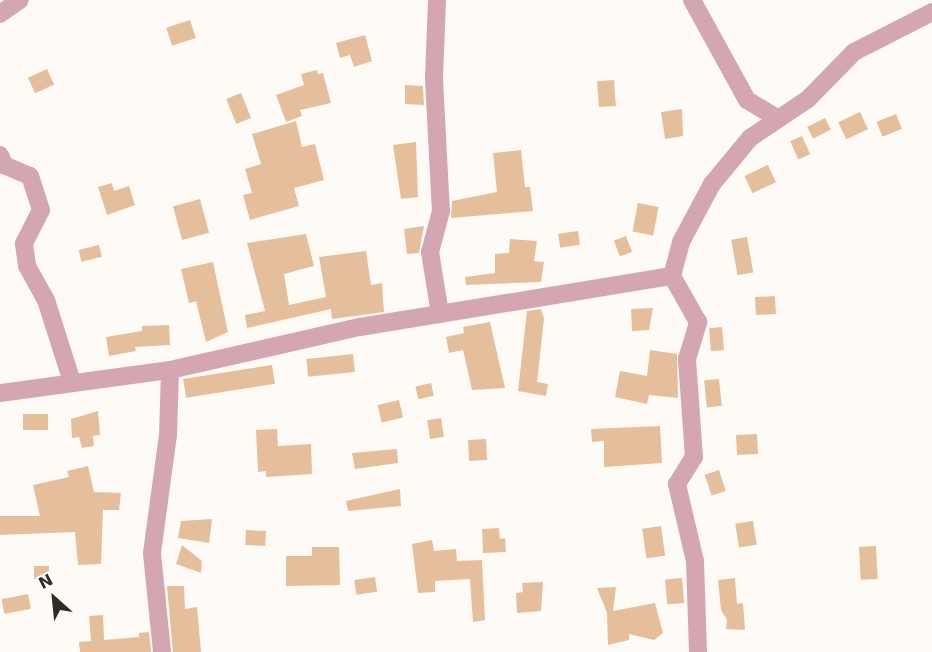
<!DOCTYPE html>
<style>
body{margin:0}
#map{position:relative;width:932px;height:652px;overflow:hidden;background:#fefbf7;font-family:"DejaVu Sans",sans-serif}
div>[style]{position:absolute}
.building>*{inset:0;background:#e5bf9c;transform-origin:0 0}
.minor>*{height:18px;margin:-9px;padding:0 9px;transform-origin:9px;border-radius:9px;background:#d4a6b2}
span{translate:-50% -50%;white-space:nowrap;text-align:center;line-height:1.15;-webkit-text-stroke:6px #fff;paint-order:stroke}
.north{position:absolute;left:24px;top:568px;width:60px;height:60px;-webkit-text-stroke:4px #fff;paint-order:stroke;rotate:333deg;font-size:16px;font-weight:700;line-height:24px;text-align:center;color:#312b25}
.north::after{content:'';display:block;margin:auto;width:21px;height:27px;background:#312b25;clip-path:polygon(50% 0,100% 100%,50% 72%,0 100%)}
</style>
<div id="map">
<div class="building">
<div style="left:190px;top:20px;width:19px;height:25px;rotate:72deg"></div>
<div style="clip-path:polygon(365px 35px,372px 61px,354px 67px,350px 55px,340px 58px,336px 43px)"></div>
<div style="left:47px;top:69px;width:17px;height:21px;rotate:65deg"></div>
<div style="clip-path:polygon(317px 70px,318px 74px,323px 73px,331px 103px,300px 110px,302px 116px,286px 122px,276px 95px,304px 85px,301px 74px)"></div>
<div style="left:614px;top:80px;width:26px;height:17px;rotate:86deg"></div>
<div style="clip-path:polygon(405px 85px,423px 86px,424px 105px,405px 104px)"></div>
<div style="left:241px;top:93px;width:27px;height:16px;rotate:68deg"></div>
<div style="clip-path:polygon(682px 109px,683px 136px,665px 139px,661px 112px)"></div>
<div style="left:860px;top:112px;width:19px;height:24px;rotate:65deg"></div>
<div style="left:896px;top:114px;width:16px;height:21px;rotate:68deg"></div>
<div style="left:825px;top:118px;width:13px;height:20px;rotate:63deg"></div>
<div style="clip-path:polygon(296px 121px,302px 147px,315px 144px,324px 180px,294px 188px,299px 206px,250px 220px,243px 195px,252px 193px,245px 169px,261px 164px,252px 134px)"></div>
<div style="left:802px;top:136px;width:20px;height:13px;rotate:66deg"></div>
<div style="clip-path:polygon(416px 142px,418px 197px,401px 199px,393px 145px)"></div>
<div style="clip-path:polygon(521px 150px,525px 187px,530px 187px,533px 211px,451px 218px,452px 201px,497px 192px,493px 153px)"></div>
<div style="left:768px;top:165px;width:19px;height:26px;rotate:65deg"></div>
<div style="clip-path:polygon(112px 183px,114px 191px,129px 186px,135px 205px,107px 215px,98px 187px)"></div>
<div style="left:200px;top:199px;width:35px;height:28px;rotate:75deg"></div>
<div style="left:638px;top:203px;width:21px;height:29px;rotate:11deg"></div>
<div style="clip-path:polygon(424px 226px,419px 253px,407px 254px,404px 229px)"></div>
<div style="left:578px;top:231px;width:14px;height:20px;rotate:82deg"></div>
<div style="clip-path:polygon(306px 234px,314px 266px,284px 274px,289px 305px,326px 297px,319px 257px,366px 251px,371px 285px,382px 283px,384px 312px,332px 319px,331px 309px,247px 328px,245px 315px,265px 311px,247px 243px)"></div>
<div style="left:626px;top:236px;width:17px;height:13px;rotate:69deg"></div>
<div style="left:747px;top:237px;width:36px;height:16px;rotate:80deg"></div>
<div style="clip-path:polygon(510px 239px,537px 241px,534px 261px,544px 262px,541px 282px,466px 285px,465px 277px,495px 273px,495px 254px,509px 253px)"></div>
<div style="left:99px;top:245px;width:12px;height:21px;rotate:76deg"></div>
<div style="clip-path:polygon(213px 262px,228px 332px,206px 342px,196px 301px,189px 303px,181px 269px)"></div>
<div style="left:775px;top:296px;width:18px;height:20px;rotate:87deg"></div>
<div style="clip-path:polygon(653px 308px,649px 330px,632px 331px,631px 309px)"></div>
<div style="clip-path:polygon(541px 309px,544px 319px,537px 382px,548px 384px,546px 396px,518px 391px,527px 311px)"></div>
<div style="clip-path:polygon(490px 322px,505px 388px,472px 390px,463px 350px,449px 353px,446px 337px,464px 333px,463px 327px)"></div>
<div style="clip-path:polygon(169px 325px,170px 345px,135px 347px,136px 351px,109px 356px,106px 337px,142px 331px,142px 326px)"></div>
<div style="left:722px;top:327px;width:23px;height:13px;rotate:85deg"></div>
<div style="clip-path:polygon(650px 350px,677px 354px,678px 398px,649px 395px,647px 404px,615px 397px,620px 371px,647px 376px)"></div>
<div style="left:353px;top:354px;width:18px;height:47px;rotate:84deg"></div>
<div style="left:272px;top:365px;width:19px;height:90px;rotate:81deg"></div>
<div style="left:719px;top:379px;width:27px;height:15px;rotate:84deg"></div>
<div style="left:431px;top:383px;width:13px;height:16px;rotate:77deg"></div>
<div style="left:399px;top:400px;width:18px;height:22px;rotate:77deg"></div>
<div style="clip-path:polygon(98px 411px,100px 435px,93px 436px,94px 446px,82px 448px,79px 437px,72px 438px,71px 419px)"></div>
<div style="left:48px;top:414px;width:16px;height:25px;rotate:90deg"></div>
<div style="left:441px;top:418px;width:19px;height:14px;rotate:81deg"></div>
<div style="clip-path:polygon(660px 426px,662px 463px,604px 467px,604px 441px,592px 442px,591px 429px)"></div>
<div style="clip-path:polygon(277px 429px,278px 446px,311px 444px,312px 474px,266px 477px,266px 471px,258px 472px,256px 430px)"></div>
<div style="left:757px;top:434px;width:20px;height:21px;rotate:87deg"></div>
<div style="left:486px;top:439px;width:21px;height:18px;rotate:87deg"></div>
<div style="clip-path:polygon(397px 449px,398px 463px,355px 469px,352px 453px)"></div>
<div style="clip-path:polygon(88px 466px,94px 492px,121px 493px,119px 510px,103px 510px,101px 564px,78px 565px,75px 532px,0 535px,0 516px,40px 516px,33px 485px,69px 477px,67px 471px)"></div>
<div style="left:719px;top:470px;width:22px;height:15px;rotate:72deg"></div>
<div style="clip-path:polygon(400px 489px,401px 506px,348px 511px,346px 501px)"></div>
<div style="clip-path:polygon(212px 519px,209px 543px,178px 538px,181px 521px)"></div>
<div style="left:753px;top:521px;width:24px;height:18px;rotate:81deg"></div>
<div style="left:661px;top:526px;width:30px;height:19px;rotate:82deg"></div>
<div style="clip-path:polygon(499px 528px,500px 539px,505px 538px,506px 552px,483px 553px,482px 529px)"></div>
<div style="left:246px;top:530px;width:20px;height:15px;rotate:3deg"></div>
<div style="clip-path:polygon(432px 540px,434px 551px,456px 549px,457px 561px,482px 560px,485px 620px,473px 622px,470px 579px,435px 581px,435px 592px,418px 593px,412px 544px)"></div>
<div style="clip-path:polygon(182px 545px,202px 561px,201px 573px,176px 564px)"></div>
<div style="left:876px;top:546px;width:33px;height:17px;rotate:87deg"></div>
<div style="clip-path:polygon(312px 547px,339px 547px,340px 585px,286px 586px,286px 556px,312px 556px)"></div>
<div style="left:34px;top:566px;width:15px;height:13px"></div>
<div style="left:375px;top:577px;width:15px;height:21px;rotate:82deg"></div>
<div style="left:682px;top:578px;width:25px;height:17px;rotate:85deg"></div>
<div style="clip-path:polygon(735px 578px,737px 604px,743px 603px,745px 630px,726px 629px,727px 620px,721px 610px,718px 580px)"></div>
<div style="clip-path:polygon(543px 582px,541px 611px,517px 613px,516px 593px,523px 592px,522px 583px)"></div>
<div style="clip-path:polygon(167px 586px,184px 586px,185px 609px,197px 607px,201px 652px,173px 652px)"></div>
<div style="clip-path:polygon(616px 587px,613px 611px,655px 603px,663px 633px,654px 640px,629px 634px,629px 640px,608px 645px,607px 613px,597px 588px)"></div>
<div style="left:28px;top:594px;width:15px;height:27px;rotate:79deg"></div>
<div style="clip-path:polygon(103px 615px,104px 640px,139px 637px,139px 633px,149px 632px,151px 652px,80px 652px,79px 642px,91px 641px,89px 616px)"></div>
</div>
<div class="minor">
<div style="left:437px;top:0;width:79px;rotate:92.2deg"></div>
<div style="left:434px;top:79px;width:132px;rotate:87deg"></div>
<div style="left:441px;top:211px;width:42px;rotate:105deg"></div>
<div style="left:430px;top:252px;width:63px;rotate:80.8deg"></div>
<div style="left:692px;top:0;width:114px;rotate:61.2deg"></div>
<div style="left:747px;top:100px;width:35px;rotate:31deg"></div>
<div style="left:0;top:14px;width:24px;rotate:-35deg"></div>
<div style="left:0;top:155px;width:11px;rotate:68deg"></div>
<div style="left:4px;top:165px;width:28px;rotate:23deg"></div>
<div style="left:30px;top:176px;width:36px;rotate:72deg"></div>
<div style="left:41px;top:210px;width:38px;rotate:117deg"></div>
<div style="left:24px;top:244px;width:22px;rotate:82deg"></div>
<div style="left:27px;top:266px;width:39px;rotate:61deg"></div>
<div style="left:46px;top:300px;width:86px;rotate:72.4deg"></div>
<div style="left:0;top:393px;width:172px;rotate:-7.7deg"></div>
<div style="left:162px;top:652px;width:100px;rotate:-95.8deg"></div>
<div style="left:152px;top:553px;width:119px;rotate:-82.3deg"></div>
<div style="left:168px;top:435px;width:65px;rotate:-88.2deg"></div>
<div style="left:170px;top:370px;width:195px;rotate:-12.8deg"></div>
<div style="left:360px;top:327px;width:316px;rotate:-9.3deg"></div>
<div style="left:698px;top:652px;width:91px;rotate:-91.9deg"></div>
<div style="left:695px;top:561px;width:79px;rotate:-103.2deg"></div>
<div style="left:677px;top:484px;width:32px;rotate:-58deg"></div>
<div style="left:694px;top:457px;width:98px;rotate:-94.1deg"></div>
<div style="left:687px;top:359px;width:39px;rotate:-73deg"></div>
<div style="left:698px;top:322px;width:53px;rotate:-119.5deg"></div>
<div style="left:672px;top:276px;width:35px;rotate:-75deg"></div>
<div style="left:681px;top:242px;width:66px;rotate:-61.9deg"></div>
<div style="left:712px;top:184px;width:60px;rotate:-50.4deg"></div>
<div style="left:750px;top:138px;width:70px;rotate:-33.9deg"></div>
<div style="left:808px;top:99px;width:66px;rotate:-45.6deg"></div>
<div style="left:854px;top:52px;width:88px;rotate:-27.1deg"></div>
</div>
<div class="north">N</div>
</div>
